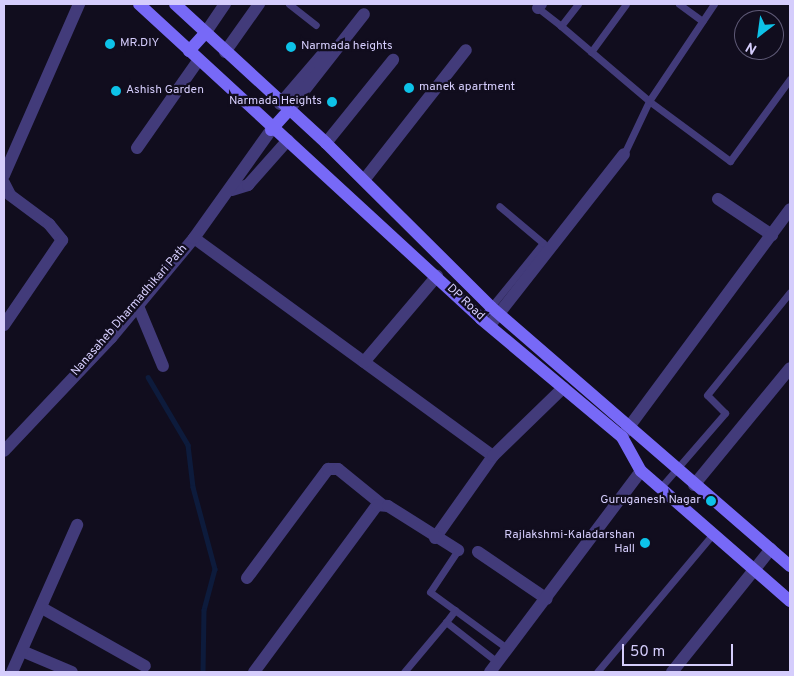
<!DOCTYPE html>
<style>
body{margin:0}
#map{position:relative;width:794px;height:676px;overflow:hidden;background:#110d1e;font-family:Overpass,sans-serif}
div>[style]{position:absolute}
.stream>*{height:4.5px;margin:-2.25px;padding:0 2.25px;transform-origin:2.25px;border-radius:2.25px;background:#0d1b3c}
.service>*{height:7px;margin:-3.5px;padding:0 3.5px;transform-origin:3.5px;border-radius:3.5px;background:#423b7a}
.minor>*{height:12px;margin:-6px;padding:0 6px;transform-origin:6px;border-radius:6px;background:#423b7a}
.tertiary>*{height:12px;margin:-6px;padding:0 6px;transform-origin:6px;border-radius:6px;background:#423b7a}
.secondary>*{height:12px;margin:-6px;padding:0 6px;transform-origin:6px;border-radius:6px;background:#7769f7}
.dots>*{width:14px;height:14px;translate:-50% -50%;box-sizing:border-box;border:2px solid #110d1e;border-radius:50%}
span{translate:-50% -50%;white-space:nowrap;text-align:center;line-height:1.15;-webkit-text-stroke:4.5px #110d1e;paint-order:stroke}
.poi-label{font-size:12px;color:#d5cdfc}
.left{translate:0 -50%;text-align:left}
.right{translate:-100% -50%;text-align:right}
.street-label{font-size:12px;color:#d5cdfc}
.frame{position:absolute;inset:0;border:5px solid #d5cdfc;pointer-events:none}
.north{position:absolute;left:734px;top:10px;width:50px;height:50px;box-sizing:border-box;background:#110d1e;border:1px solid #5f5a77;border-radius:50%;rotate:210deg;font-size:14px;font-weight:700;line-height:20px;text-align:center;color:#d5cdfc}
.north::after{content:'';display:block;margin:auto;width:18px;height:22px;background:#0dc2e8;clip-path:polygon(50% 0,100% 100%,50% 72%,0 100%)}
.scale{position:absolute;left:622px;top:644px;width:111px;height:22px;box-sizing:border-box;border:2px solid #d5cdfc;border-top:0;padding-left:6px;font-size:15px;line-height:18px;white-space:nowrap;color:#d5cdfc;-webkit-text-stroke:4px #110d1e;paint-order:stroke}
</style>
<div id="map">
<div class="stream">
<div style="left:148px;top:377px;width:79px;rotate:59.5deg"></div>
<div style="left:188px;top:445px;width:42px;rotate:83.2deg"></div>
<div style="left:193px;top:487px;width:85px;rotate:75deg"></div>
<div style="left:215px;top:569px;width:42px;rotate:105deg"></div>
<div style="left:204px;top:610px;width:62px;rotate:90.9deg"></div>
</div>
<div class="service">
<div style="left:289px;top:4px;width:34px;rotate:38deg"></div>
<div style="left:578px;top:4px;width:28px;rotate:128deg"></div>
<div style="left:561px;top:26px;width:116px;rotate:40.4deg"></div>
<div style="left:649px;top:101px;width:101px;rotate:36.5deg"></div>
<div style="left:730px;top:161px;width:102px;rotate:-53.8deg"></div>
<div style="left:679px;top:4px;width:29px;rotate:36deg"></div>
<div style="left:538px;top:8px;width:29px;rotate:38deg"></div>
<div style="left:591px;top:52px;width:59px;rotate:-53.9deg"></div>
<div style="left:624px;top:154px;width:59px;rotate:-64.7deg"></div>
<div style="left:649px;top:101px;width:117px;rotate:-56.2deg"></div>
<div style="left:481px;top:319px;width:98px;rotate:-50.8deg"></div>
<div style="left:543px;top:243px;width:57px;rotate:-139.9deg"></div>
<div style="left:661px;top:487px;width:98px;rotate:-49.1deg"></div>
<div style="left:725px;top:413px;width:25px;rotate:-135deg"></div>
<div style="left:707px;top:395px;width:132px;rotate:-51.1deg"></div>
<div style="left:458px;top:550px;width:50px;rotate:123.7deg"></div>
<div style="left:430px;top:592px;width:97px;rotate:36.2deg"></div>
<div style="left:446px;top:622px;width:15px;rotate:-53deg"></div>
<div style="left:404px;top:672px;width:65px;rotate:-50deg"></div>
<div style="left:446px;top:622px;width:65px;rotate:38.1deg"></div>
<div style="left:597px;top:672px;width:179px;rotate:-50deg"></div>
</div>
<div class="minor">
<div style="left:538px;top:8px;width:5px;rotate:-53deg"></div>
<div style="left:280px;top:104px;width:65px;rotate:-49.4deg"></div>
<div style="left:288px;top:111px;width:123px;rotate:-51.9deg"></div>
<div style="left:326px;top:143px;width:107px;rotate:-51.1deg"></div>
<div style="left:137px;top:148px;width:106px;rotate:-55deg"></div>
<div style="left:4px;top:175px;width:187px;rotate:-66.3deg"></div>
<div style="left:364px;top:180px;width:165px;rotate:-51.9deg"></div>
<div style="left:4px;top:183px;width:13px;rotate:63deg"></div>
<div style="left:10px;top:195px;width:49px;rotate:36.6deg"></div>
<div style="left:49px;top:224px;width:21px;rotate:51deg"></div>
<div style="left:62px;top:240px;width:103px;rotate:124.3deg"></div>
<div style="left:718px;top:199px;width:65px;rotate:33.7deg"></div>
<div style="left:194px;top:238px;width:370px;rotate:36.1deg"></div>
<div style="left:138px;top:306px;width:65px;rotate:67.4deg"></div>
<div style="left:490px;top:325px;width:217px;rotate:-51.9deg"></div>
<div style="left:364px;top:362px;width:113px;rotate:-49.7deg"></div>
<div style="left:623px;top:435px;width:281px;rotate:-53.5deg"></div>
<div style="left:694px;top:485px;width:151px;rotate:-50.6deg"></div>
<div style="left:435px;top:538px;width:100px;rotate:-54.7deg"></div>
<div style="left:493px;top:456px;width:98px;rotate:-44.2deg"></div>
<div style="left:478px;top:552px;width:83px;rotate:34.3deg"></div>
<div style="left:247px;top:578px;width:136px;rotate:-53.4deg"></div>
<div style="left:328px;top:469px;width:10px"></div>
<div style="left:338px;top:469px;width:55px;rotate:39.1deg"></div>
<div style="left:42px;top:608px;width:118px;rotate:29.4deg"></div>
<div style="left:22px;top:651px;width:54px;rotate:22.8deg"></div>
<div style="left:12px;top:672px;width:161px;rotate:-66.1deg"></div>
<div style="left:254px;top:672px;width:207px;rotate:-53.6deg"></div>
<div style="left:377px;top:505px;width:11px;rotate:5deg"></div>
<div style="left:388px;top:506px;width:83px;rotate:32.2deg"></div>
<div style="left:490px;top:672px;width:251px;rotate:-53.1deg"></div>
<div style="left:672px;top:672px;width:158px;rotate:-51.2deg"></div>
</div>
<div class="tertiary">
<div style="left:206px;top:32px;width:34px;rotate:-56deg"></div>
<div style="left:225px;top:52px;width:59px;rotate:-54.7deg"></div>
<div style="left:232px;top:190px;width:17px;rotate:-17deg"></div>
<div style="left:248px;top:185px;width:60px;rotate:-48.4deg"></div>
<div style="left:4px;top:451px;width:156px;rotate:-46.6deg"></div>
<div style="left:111px;top:338px;width:130px;rotate:-50.3deg"></div>
<div style="left:194px;top:238px;width:133px;rotate:-54.5deg"></div>
</div>
<div class="secondary">
<div style="left:139px;top:4px;width:465px;rotate:42.6deg"></div>
<div style="left:481px;top:319px;width:184px;rotate:39.9deg"></div>
<div style="left:622px;top:437px;width:39px;rotate:61deg"></div>
<div style="left:641px;top:471px;width:198px;rotate:41.1deg"></div>
<div style="left:175px;top:4px;width:205px;rotate:42.6deg"></div>
<div style="left:326px;top:143px;width:233px;rotate:44.8deg"></div>
<div style="left:491px;top:307px;width:396px;rotate:40.9deg"></div>
<div style="left:189px;top:51px;width:25px;rotate:-48deg"></div>
<div style="left:271px;top:130px;width:25px;rotate:-48deg"></div>
</div>
<div class="dots">
<div style="left:110px;top:44px;background:#0dc2e8"></div>
<div style="left:291px;top:47px;background:#0dc2e8"></div>
<div style="left:409px;top:88px;background:#0dc2e8"></div>
<div style="left:116px;top:91px;background:#0dc2e8"></div>
<div style="left:332px;top:102px;background:#0dc2e8"></div>
<div style="left:711px;top:501px;background:#0dc2e8"></div>
<div style="left:645px;top:543px;background:#0dc2e8"></div>
</div>
<div class="poi-label">
<span class="left" style="left:120px;top:44px">MR.DIY</span>
<span class="left" style="left:301px;top:47px">Narmada heights</span>
<span class="left" style="left:419px;top:88px">manek apartment</span>
<span class="left" style="left:126px;top:91px">Ashish Garden</span>
<span class="right" style="left:322px;top:102px">Narmada Heights</span>
<span class="right" style="left:701px;top:501px">Guruganesh Nagar</span>
<span class="right" style="left:635px;top:543px">Rajlakshmi-Kaladarshan<br>Hall</span>
</div>
<div class="street-label">
<span style="left:465px;top:303px;rotate:43deg">DP Road</span>
<span style="left:130px;top:311px;rotate:-49deg">Nanasaheb Dharmadhikari Path</span>
</div>
<div class="frame"></div>
<div class="north">N</div>
<div class="scale">50 m</div>
</div>
